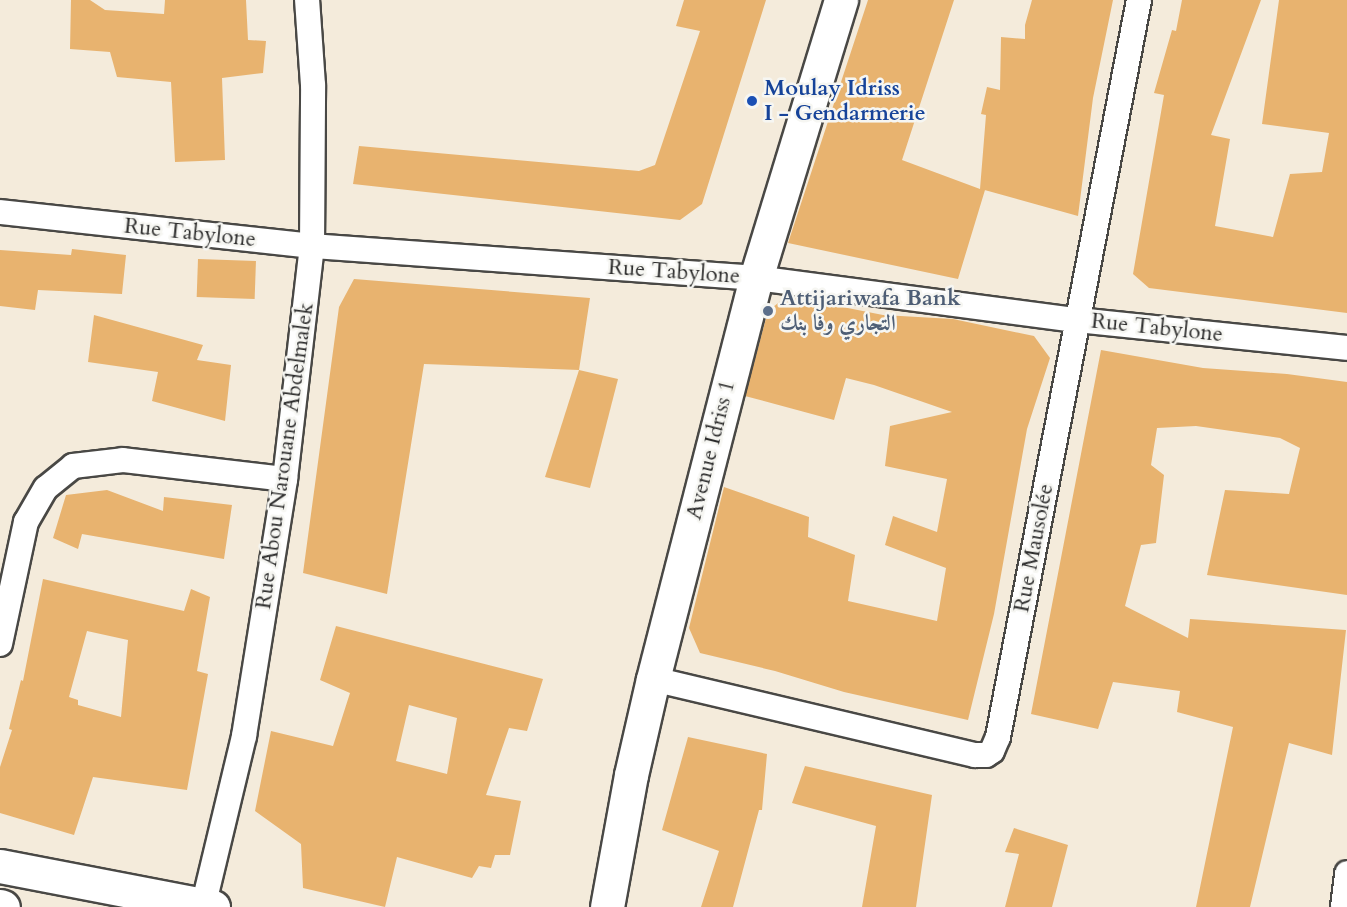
<!DOCTYPE html>
<meta charset="utf-8">
<style>
body{margin:0}
#map{position:relative;width:1347px;height:907px;overflow:hidden;background:#f4ebdb;font-family:Cardo,Amiri,serif}
div>[style]{position:absolute}
.building>*{inset:0;background:#e8b36f;transform-origin:0 0}
.roads{filter:drop-shadow(2px 0 #494845) drop-shadow(-2px 0 #494845) drop-shadow(0 2px #494845) drop-shadow(0 -2px #494845)}
.street>*{height:24px;margin:-12px;padding:0 12px;transform-origin:12px;border-radius:12px;background:#fff}
.secondary>*{height:33px;margin:-16.5px;padding:0 16.5px;transform-origin:16.5px;border-radius:16.5px;background:#fff}
.dots>*{width:16px;height:16px;translate:-50% -50%;box-sizing:border-box;border:3px solid #f6f6f2;border-radius:50%}
span{translate:-50% -50%;white-space:nowrap;text-align:center;line-height:1.15;-webkit-text-stroke:5px #f6f6f2;paint-order:stroke}
.transit-label{font-size:22px;color:#164399;font-weight:700}
.left{translate:0 -50%;text-align:left}
.street-label{font-size:22px;color:#2b2b2b}
.service-label{font-size:22px;color:#4e5e75;font-weight:700}
</style>
<div id="map">
<div class="building">
<div style="clip-path:polygon(71px 0,90px 0,105px 10px,164px 14px,165px 0,246px 0,248px 40px,266px 41px,263px 73px,222px 78px,225px 160px,175px 162px,171px 82px,117px 77px,110px 52px,70px 49px)"></div>
<div style="clip-path:polygon(684px 0,766px 0,702px 204px,680px 220px,353px 184px,359px 146px,639px 171px,655px 165px,700px 31px,676px 26px)"></div>
<div style="clip-path:polygon(868px 0,954px 0,902px 160px,980px 189px,986px 115px,981px 114px,987px 87px,1000px 90px,1001px 37px,1025px 39px,1025px 25px,1032px 0,1113px 0,1093px 98px,1078px 216px,981px 189px,985px 190px,958px 279px,788px 243px)"></div>
<div style="clip-path:polygon(1182px 0,1261px 0,1211px 135px,1230px 139px,1215px 226px,1273px 237px,1290px 174px,1322px 172px,1329px 133px,1262px 124px,1279px 0,1347px 0,1347px 313px,1149px 288px,1133px 274px,1164px 95px,1154px 93px,1172px 30px,1176px 31px)"></div>
<div style="clip-path:polygon(72px 249px,126px 255px,122px 294px,38px 290px,35px 310px,0 306px,0 250px,71px 255px)"></div>
<div style="left:198px;top:259px;width:58px;height:38px;rotate:2deg"></div>
<div style="clip-path:polygon(354px 279px,590px 298px,579px 370px,424px 364px,387px 594px,303px 573px,339px 307px)"></div>
<div style="clip-path:polygon(787px 296px,883px 315px,953px 319px,1034px 336px,1050px 358px,1027px 429px,994px 614px,968px 720px,844px 692px,775px 671px,700px 653px,689px 628px,724px 487px,809px 517px,808px 537px,855px 555px,848px 601px,937px 621px,946px 568px,885px 545px,893px 516px,937px 532px,947px 479px,885px 466px,890px 426px,952px 412px,874px 385px,846px 378px,834px 420px,745px 396px,768px 311px)"></div>
<div style="clip-path:polygon(94px 315px,203px 345px,197px 360px,231px 365px,225px 421px,152px 401px,158px 372px,88px 362px)"></div>
<div style="clip-path:polygon(1101px 350px,1203px 368px,1287px 374px,1347px 382px,1347px 595px,1207px 575px,1225px 490px,1289px 494px,1300px 448px,1280px 438px,1196px 426px,1157px 428px,1151px 465px,1164px 475px,1156px 543px,1141px 545px,1125px 606px,1188px 638px,1190px 619px,1346px 630px,1332px 755px,1289px 743px,1250px 907px,1196px 907px,1233px 727px,1177px 712px,1180px 691px,1113px 682px,1098px 729px,1031px 714px)"></div>
<div style="clip-path:polygon(579px 370px,618px 379px,590px 488px,545px 477px)"></div>
<div style="clip-path:polygon(107px 490px,163px 511px,164px 497px,232px 505px,224px 559px,82px 534px,78px 549px,53px 538px,66px 495px)"></div>
<div style="clip-path:polygon(evenodd,43px 579px,184px 611px,191px 589px,210px 597px,197px 671px,208px 674px,187px 790px,93px 777px,74px 835px,0 813px,0 767px,12px 730px,9px 729px,21px 680px,23px 681px,43px 579px,87px 631px,128px 640px,121px 717px,78px 705px,78px 700px,69px 697px,87px 631px)"></div>
<div style="clip-path:polygon(evenodd,336px 626px,543px 679px,527px 731px,509px 728px,486px 795px,521px 801px,510px 855px,495px 855px,491px 868px,479px 866px,472px 878px,397px 857px,385px 907px,303px 888px,301px 844px,255px 811px,271px 731px,333px 746px,350px 693px,320px 680px,336px 626px,409px 705px,457px 718px,447px 774px,396px 761px,409px 705px)"></div>
<div style="clip-path:polygon(688px 737px,767px 754px,762px 810px,759px 810px,733px 907px,701px 907px,719px 851px,662px 830px)"></div>
<div style="clip-path:polygon(805px 766px,932px 795px,916px 907px,862px 907px,876px 826px,792px 803px)"></div>
<div style="clip-path:polygon(1014px 828px,1068px 845px,1052px 907px,1005px 907px,1019px 854px,1005px 852px)"></div>
</div>
<div class="roads">
<div class="street">
<div style="left:0;top:212px;width:314px;rotate:6.2deg"></div>
<div style="left:312px;top:246px;width:445px;rotate:4.1deg"></div>
<div style="left:756px;top:278px;width:324px;rotate:7.5deg"></div>
<div style="left:1077px;top:320px;width:271px;rotate:5.9deg"></div>
<div style="left:0;top:644px;width:125px;rotate:-78deg"></div>
<div style="left:26px;top:522px;width:39px;rotate:-60deg"></div>
<div style="left:46px;top:488px;width:35px;rotate:-39deg"></div>
<div style="left:73px;top:466px;width:50px;rotate:-6.8deg"></div>
<div style="left:123px;top:460px;width:163px;rotate:6.7deg"></div>
<div style="left:653px;top:679px;width:331px;rotate:13.3deg"></div>
<div style="left:975px;top:755px;width:11px"></div>
<div style="left:986px;top:755px;width:7px;rotate:-34deg"></div>
<div style="left:992px;top:751px;width:15px;rotate:-67deg"></div>
<div style="left:998px;top:737px;width:750px;rotate:-79.17deg"></div>
<div style="left:203px;top:907px;width:176px;rotate:-76.5deg"></div>
<div style="left:244px;top:736px;width:260px;rotate:-80.9deg"></div>
<div style="left:285px;top:479px;width:235px;rotate:-83.4deg"></div>
<div style="left:312px;top:246px;width:161px;rotate:-89.6deg"></div>
<div style="left:313px;top:85px;width:85px;rotate:-94deg"></div>
<div style="left:1343px;top:907px;width:34px;rotate:-83deg"></div>
</div>
<div class="secondary">
<div style="left:0;top:866px;width:217px;rotate:10.9deg"></div>
<div style="left:0;top:906px;width:3px;rotate:18deg"></div>
<div style="left:607px;top:907px;width:134px;rotate:-79.7deg"></div>
<div style="left:631px;top:775px;width:98px;rotate:-77.1deg"></div>
<div style="left:653px;top:679px;width:414px;rotate:-75.6deg"></div>
<div style="left:756px;top:278px;width:291px;rotate:-73deg"></div>
</div>
</div>
<div class="dots">
<div style="left:752px;top:101px;background:#1a4fb4"></div>
<div style="left:768px;top:311px;background:#5c6f8a"></div>
</div>
<div class="transit-label">
<span class="left" style="left:764px;top:101px">Moulay Idriss<br>I - Gendarmerie</span>
</div>
<div class="street-label">
<span style="left:190px;top:233px;rotate:6deg">Rue Tabylone</span>
<span style="left:674px;top:272px;rotate:4deg">Rue Tabylone</span>
<span style="left:1157px;top:328px;rotate:6deg">Rue Tabylone</span>
<span style="left:711px;top:450px;rotate:-76deg">Avenue Idriss 1</span>
<span style="left:285px;top:456px;rotate:-82deg">Rue Abou Narouane Abdelmalek</span>
<span style="left:1034px;top:548px;rotate:-79deg">Rue Mausolée</span>
</div>
<div class="service-label">
<span class="left" style="left:780px;top:311px">Attijariwafa Bank<br>التجاري وفا بنك</span>
</div>
</div>
